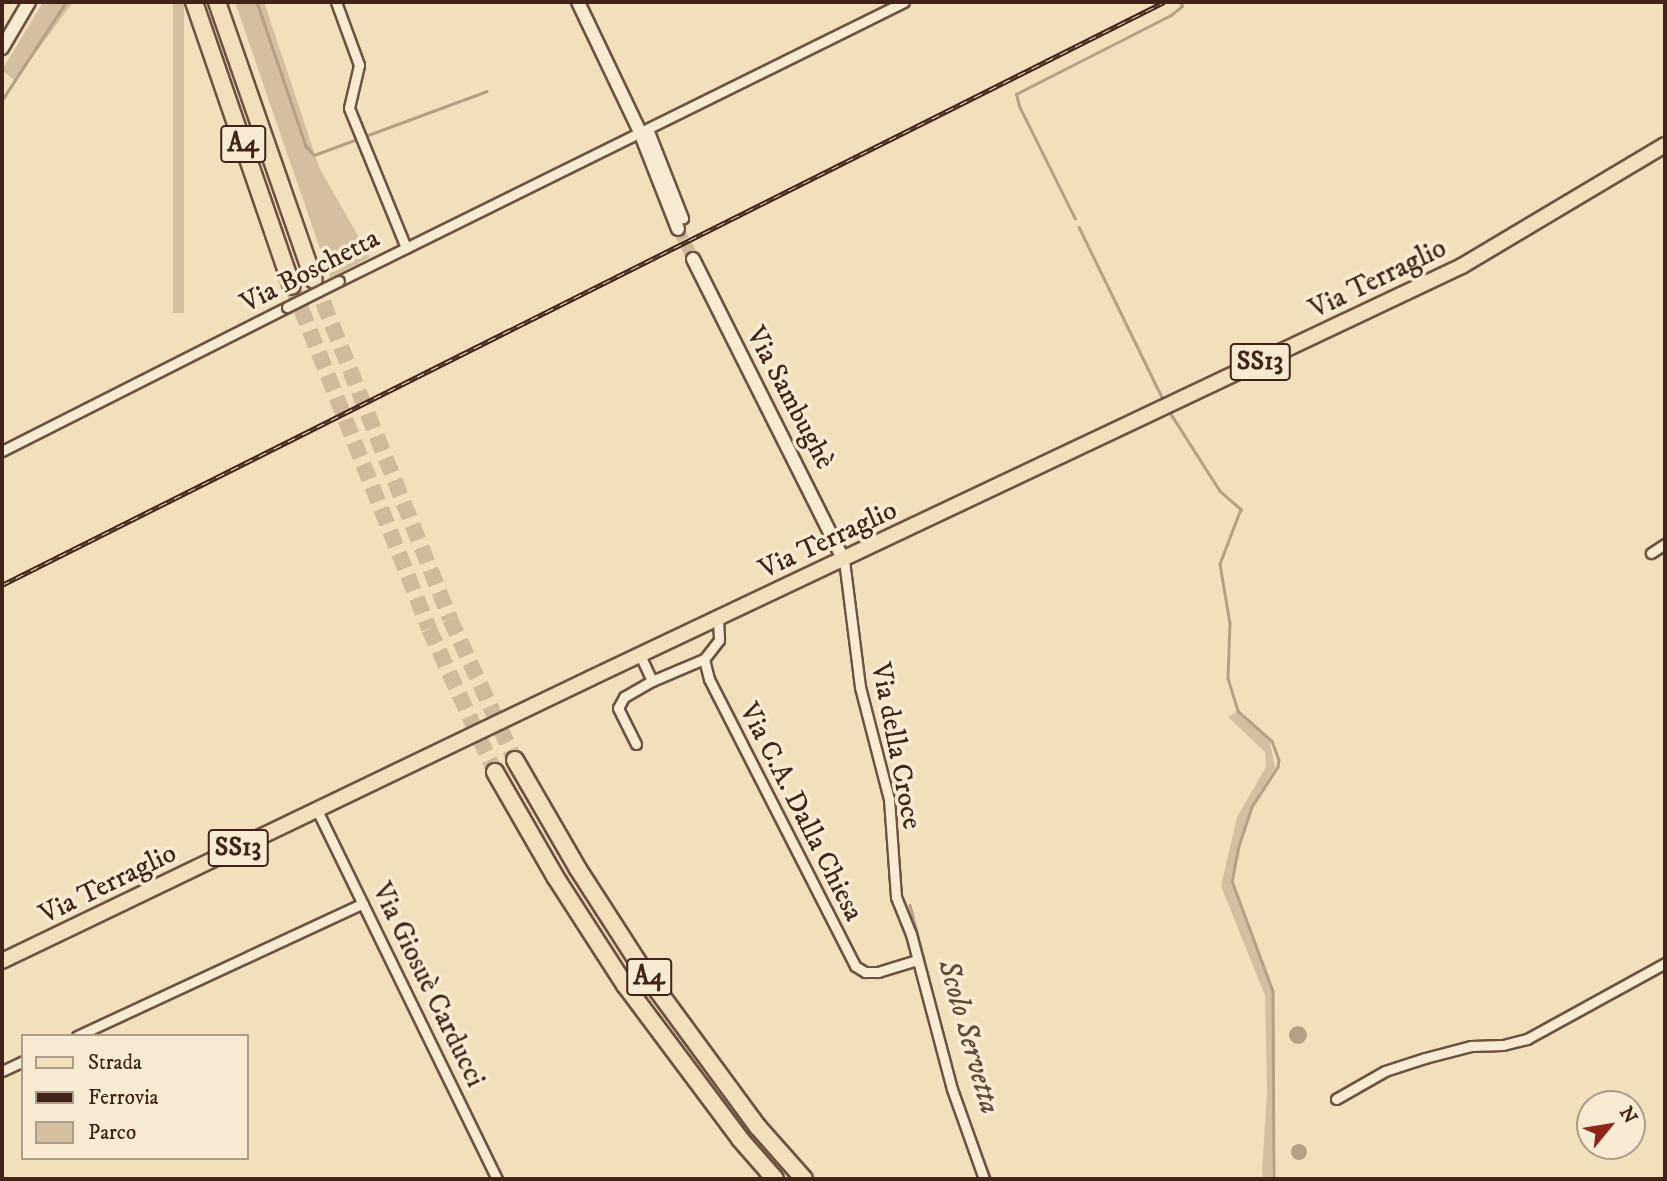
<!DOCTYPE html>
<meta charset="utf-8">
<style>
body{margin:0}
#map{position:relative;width:1667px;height:1181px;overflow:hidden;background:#f2e0bc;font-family:"IM FELL DW Pica",serif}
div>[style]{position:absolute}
.green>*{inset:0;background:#d4c0a0;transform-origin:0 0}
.water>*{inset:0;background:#b6a085}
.round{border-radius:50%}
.stream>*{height:2.5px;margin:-1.25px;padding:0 1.25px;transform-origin:1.25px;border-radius:1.25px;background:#b6a085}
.secondary-tunnel>*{height:12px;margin-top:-6px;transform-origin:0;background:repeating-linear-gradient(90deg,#cfba9b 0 12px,transparent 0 18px)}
.highway-tunnel>*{height:16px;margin-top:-8px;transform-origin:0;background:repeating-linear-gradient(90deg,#cfba9b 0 16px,transparent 0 24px)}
.roads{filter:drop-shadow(2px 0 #6d5242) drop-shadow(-2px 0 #6d5242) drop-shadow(0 2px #6d5242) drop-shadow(0 -2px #6d5242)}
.street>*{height:9px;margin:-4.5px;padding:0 4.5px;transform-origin:4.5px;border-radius:4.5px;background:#f7ebd3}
.secondary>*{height:12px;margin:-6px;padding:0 6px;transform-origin:6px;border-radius:6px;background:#f7ebd3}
.primary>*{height:14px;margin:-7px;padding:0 7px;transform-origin:7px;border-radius:7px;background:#f2e0bc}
.highway>*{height:16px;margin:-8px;padding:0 8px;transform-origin:8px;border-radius:8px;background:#f2e0bc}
.rail>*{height:5px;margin-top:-2.5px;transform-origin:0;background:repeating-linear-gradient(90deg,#f7ebd3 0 8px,#412319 0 16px);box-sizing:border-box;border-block:2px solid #412319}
.bridges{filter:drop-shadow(2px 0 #6d5242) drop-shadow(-2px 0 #6d5242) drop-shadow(0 2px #6d5242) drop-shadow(0 -2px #6d5242)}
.street-bridge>*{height:9px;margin:-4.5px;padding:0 4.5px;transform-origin:4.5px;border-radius:4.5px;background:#f7ebd3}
span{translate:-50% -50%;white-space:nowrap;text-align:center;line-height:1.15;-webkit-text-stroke:7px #f7ebd3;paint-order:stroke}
.shield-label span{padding:2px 5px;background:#f7ebd3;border:2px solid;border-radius:5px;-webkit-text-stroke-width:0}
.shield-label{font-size:26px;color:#412319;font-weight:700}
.street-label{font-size:28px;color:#412319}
.water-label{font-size:30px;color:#644839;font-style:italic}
.frame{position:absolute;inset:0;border:4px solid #412319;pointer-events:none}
.legend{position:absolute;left:21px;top:1034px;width:228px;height:126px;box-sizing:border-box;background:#f7ebd3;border:2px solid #ae9b89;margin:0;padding:9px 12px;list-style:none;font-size:21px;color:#412319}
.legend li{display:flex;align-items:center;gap:14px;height:35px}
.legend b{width:35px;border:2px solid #ae9b89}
.north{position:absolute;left:1576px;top:1090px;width:70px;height:70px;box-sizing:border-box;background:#f7ebd3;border:2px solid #ae9b89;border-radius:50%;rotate:60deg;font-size:19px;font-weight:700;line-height:28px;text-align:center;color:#412319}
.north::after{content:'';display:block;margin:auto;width:24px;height:32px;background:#8f2418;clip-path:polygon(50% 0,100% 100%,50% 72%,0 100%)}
</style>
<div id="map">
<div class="green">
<div style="clip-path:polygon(43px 2px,73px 2px,15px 81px,2px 70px)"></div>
<div style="left:173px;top:2px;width:11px;height:311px"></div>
<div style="clip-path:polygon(235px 2px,264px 2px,319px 167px,370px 257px,330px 278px)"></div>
<div style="clip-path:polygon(1238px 711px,1270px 742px,1275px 768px,1253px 804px,1230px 881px,1271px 985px,1275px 1037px,1272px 1179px,1263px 1179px,1262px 1171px,1267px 1093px,1265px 996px,1221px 886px,1237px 817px,1266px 767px,1265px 752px,1228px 717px)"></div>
</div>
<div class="water">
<div class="round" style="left:1289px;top:1026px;width:18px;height:18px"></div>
<div class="round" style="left:1291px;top:1144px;width:16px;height:16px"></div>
</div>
<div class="stream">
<div style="left:257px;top:2px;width:152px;rotate:71.2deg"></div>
<div style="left:306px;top:146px;width:12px;rotate:48deg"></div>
<div style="left:314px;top:155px;width:184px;rotate:-20.3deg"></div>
<div style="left:2px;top:100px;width:117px;rotate:-56.9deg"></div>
<div style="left:1075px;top:219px;width:126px;rotate:-116.4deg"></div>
<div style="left:1019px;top:106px;width:12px;rotate:-104deg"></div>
<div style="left:1016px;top:94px;width:174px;rotate:-27deg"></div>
<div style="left:1171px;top:15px;width:14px;rotate:-39deg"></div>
<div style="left:1182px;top:6px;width:4px;rotate:-117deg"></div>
<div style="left:1079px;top:227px;width:191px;rotate:64deg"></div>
<div style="left:1171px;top:414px;width:91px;rotate:57.5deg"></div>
<div style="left:1220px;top:491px;width:28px;rotate:41deg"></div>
<div style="left:1241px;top:509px;width:59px;rotate:110.9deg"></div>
<div style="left:1220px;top:564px;width:60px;rotate:80.4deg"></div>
<div style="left:1230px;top:623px;width:55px;rotate:92.1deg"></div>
<div style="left:1228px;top:678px;width:34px;rotate:73deg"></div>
<div style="left:1238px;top:711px;width:45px;rotate:41.4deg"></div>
<div style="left:1272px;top:741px;width:20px;rotate:70deg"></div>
<div style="left:1279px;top:760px;width:7px;rotate:98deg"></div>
<div style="left:1278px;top:767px;width:48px;rotate:123deg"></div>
<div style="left:1252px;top:807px;width:41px;rotate:108.4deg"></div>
<div style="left:1239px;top:846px;width:36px;rotate:101deg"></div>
<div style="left:1232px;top:881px;width:117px;rotate:69.6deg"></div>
<div style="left:1273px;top:991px;width:188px;rotate:89.7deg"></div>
<div style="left:910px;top:905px;width:196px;rotate:75.5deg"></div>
<div style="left:966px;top:1115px;width:69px;rotate:68.7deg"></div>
</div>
<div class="secondary-tunnel">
<div style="left:678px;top:229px;width:34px;rotate:63deg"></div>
</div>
<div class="highway-tunnel">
<div style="left:314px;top:280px;width:365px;rotate:68.1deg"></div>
<div style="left:450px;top:619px;width:155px;rotate:65.3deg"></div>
<div style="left:292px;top:286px;width:369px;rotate:68.2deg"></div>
<div style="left:429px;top:629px;width:157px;rotate:65.2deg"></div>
</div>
<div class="roads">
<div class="street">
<div style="left:336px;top:2px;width:67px;rotate:69.9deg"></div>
<div style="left:359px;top:65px;width:44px;rotate:103.1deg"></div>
<div style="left:349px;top:108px;width:151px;rotate:67.8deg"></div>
<div style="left:648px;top:129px;width:96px;rotate:68.5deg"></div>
<div style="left:339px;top:281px;width:630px;rotate:-26.28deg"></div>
<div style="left:2px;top:451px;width:319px;rotate:-26.8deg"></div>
<div style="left:1651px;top:553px;width:17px;rotate:-33deg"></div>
<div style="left:844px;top:560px;width:128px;rotate:82.8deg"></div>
<div style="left:860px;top:687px;width:116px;rotate:75.5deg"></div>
<div style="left:889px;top:799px;width:98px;rotate:85.9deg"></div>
<div style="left:896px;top:897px;width:40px;rotate:68deg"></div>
<div style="left:911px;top:934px;width:160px;rotate:75.2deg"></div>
<div style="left:952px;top:1089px;width:96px;rotate:70.4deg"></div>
<div style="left:718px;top:619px;width:21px;rotate:87deg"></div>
<div style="left:719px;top:640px;width:24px;rotate:128deg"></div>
<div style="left:704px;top:659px;width:21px;rotate:76deg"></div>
<div style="left:709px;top:679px;width:322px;rotate:63deg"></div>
<div style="left:855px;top:966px;width:12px;rotate:31deg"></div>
<div style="left:865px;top:972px;width:13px"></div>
<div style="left:878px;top:972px;width:41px;rotate:-17.1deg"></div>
<div style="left:640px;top:655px;width:29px;rotate:65deg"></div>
<div style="left:636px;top:744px;width:40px;rotate:-116.6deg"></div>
<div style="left:618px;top:708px;width:13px;rotate:-61deg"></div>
<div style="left:624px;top:697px;width:32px;rotate:-30deg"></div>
<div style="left:652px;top:681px;width:56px;rotate:-22.9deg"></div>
<div style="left:317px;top:810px;width:411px;rotate:64deg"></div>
<div style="left:77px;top:1036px;width:315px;rotate:-24.9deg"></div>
<div style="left:2px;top:1071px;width:23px;rotate:-25deg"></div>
<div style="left:1336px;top:1099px;width:56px;rotate:-29.7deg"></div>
<div style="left:1385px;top:1071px;width:42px;rotate:-18deg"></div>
<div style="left:1425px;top:1058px;width:48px;rotate:-14.6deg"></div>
<div style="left:1471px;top:1046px;width:32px;rotate:-2deg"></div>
<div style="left:1503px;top:1045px;width:25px;rotate:-14deg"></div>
<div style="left:1527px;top:1039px;width:158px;rotate:-28.8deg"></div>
</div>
<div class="secondary">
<div style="left:578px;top:2px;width:144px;rotate:64.5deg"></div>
<div style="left:640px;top:132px;width:104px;rotate:68.6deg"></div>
<div style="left:2px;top:48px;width:53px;rotate:-59.6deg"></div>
<div style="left:693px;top:259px;width:337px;rotate:63.4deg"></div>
</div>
<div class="primary">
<div style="left:2px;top:961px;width:653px;rotate:-25.66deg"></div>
<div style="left:591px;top:678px;width:964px;rotate:-25.32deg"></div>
<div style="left:1462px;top:266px;width:236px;rotate:-30.8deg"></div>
</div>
<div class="highway">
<div style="left:194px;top:2px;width:300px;rotate:71deg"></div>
<div style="left:217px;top:2px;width:294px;rotate:70.8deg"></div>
<div style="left:515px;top:760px;width:126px;rotate:60deg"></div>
<div style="left:578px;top:869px;width:127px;rotate:57.2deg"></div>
<div style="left:647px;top:976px;width:187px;rotate:53.7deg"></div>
<div style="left:758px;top:1127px;width:69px;rotate:48.5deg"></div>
<div style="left:495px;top:772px;width:122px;rotate:60.1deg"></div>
<div style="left:556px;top:878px;width:127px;rotate:57.2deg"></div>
<div style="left:625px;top:985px;width:192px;rotate:53.2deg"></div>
<div style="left:740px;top:1139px;width:53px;rotate:48.8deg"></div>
</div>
</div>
<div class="rail">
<div style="left:2px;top:585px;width:1300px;rotate:-26.64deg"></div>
</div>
<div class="bridges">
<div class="street-bridge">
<div style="left:287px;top:307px;width:58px;rotate:-26.6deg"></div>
</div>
</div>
<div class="shield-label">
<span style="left:243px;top:144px">A4</span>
<span style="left:1260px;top:362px">SS13</span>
<span style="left:238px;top:848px">SS13</span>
<span style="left:649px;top:977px">A4</span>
</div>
<div class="street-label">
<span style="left:310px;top:271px;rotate:-27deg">Via Boschetta</span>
<span style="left:1378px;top:279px;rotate:-26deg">Via Terraglio</span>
<span style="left:790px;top:398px;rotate:62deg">Via Sambughè</span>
<span style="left:828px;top:540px;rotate:-25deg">Via Terraglio</span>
<span style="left:896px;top:746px;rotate:79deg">Via della Croce</span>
<span style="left:801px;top:812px;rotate:63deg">Via C.A. Dalla Chiesa</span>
<span style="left:108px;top:884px;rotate:-26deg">Via Terraglio</span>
<span style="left:428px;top:985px;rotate:64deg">Via Giosuè Carducci</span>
</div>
<div class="water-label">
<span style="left:968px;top:1037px;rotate:74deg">Scolo Servetta</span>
</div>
<div class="frame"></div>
<ul class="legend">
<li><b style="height:9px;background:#f2e0bc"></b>Strada</li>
<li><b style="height:9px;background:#412319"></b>Ferrovia</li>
<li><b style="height:19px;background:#d4c0a0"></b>Parco</li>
</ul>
<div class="north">N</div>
</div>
